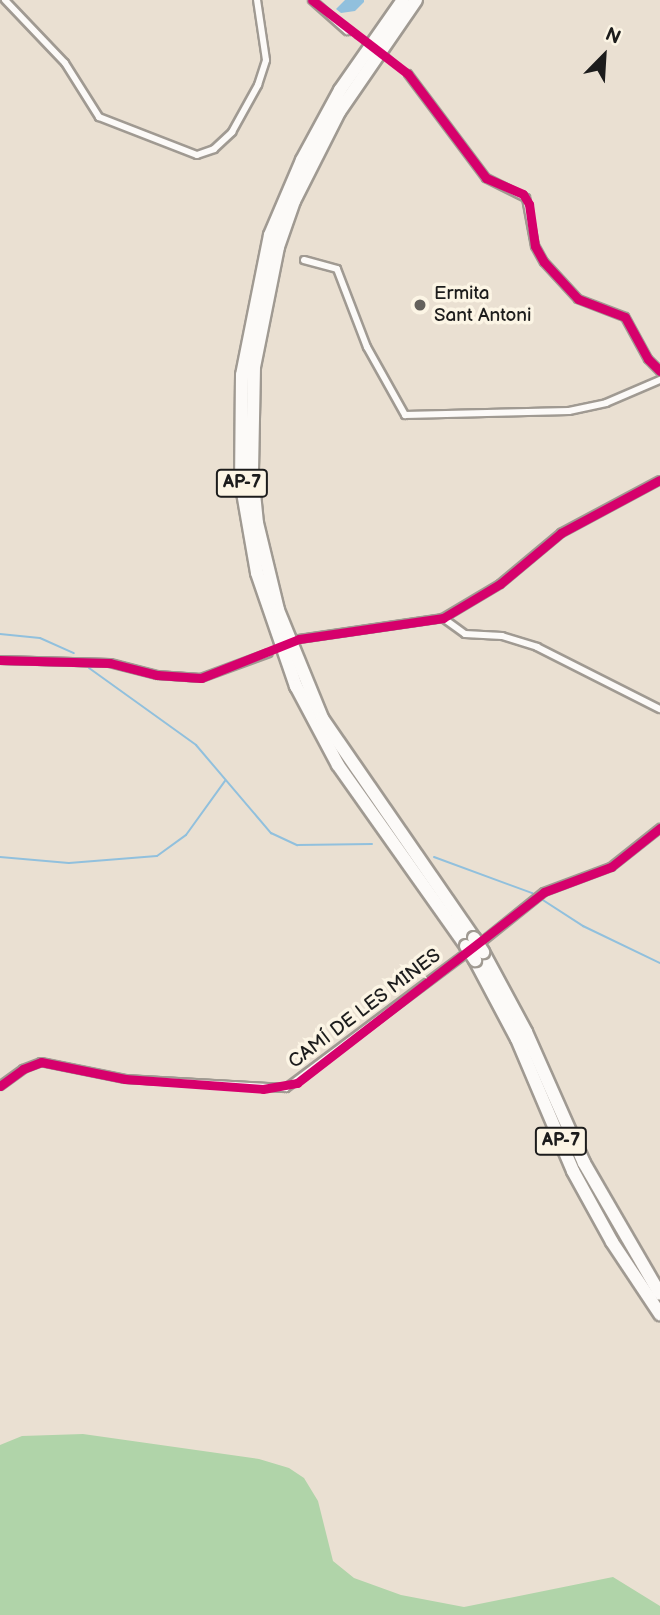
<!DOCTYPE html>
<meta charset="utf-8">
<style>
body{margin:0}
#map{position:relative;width:660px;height:1615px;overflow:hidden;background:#eae0d2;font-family:"Balsamiq Sans",sans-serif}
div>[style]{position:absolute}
.green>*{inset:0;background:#b0d4a9}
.water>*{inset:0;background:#91c0dd}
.stream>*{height:2px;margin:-1px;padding:0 1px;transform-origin:1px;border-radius:1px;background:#91c0dd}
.street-tunnel>*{height:6px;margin-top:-3px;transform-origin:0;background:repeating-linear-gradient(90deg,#c1b9ae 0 6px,transparent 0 9px)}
.roads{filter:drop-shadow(2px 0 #a09a92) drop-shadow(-2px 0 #a09a92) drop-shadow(0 2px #a09a92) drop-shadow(0 -2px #a09a92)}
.street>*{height:6px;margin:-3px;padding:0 3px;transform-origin:3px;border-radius:3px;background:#fcfaf8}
.highway>*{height:12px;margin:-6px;padding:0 6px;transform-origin:6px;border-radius:6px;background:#fcfaf8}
.bridges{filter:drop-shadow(2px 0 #a09a92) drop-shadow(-2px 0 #a09a92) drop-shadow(0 2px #a09a92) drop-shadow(0 -2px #a09a92)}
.highway-bridge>*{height:12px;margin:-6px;padding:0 6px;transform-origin:6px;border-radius:6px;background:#fcfaf8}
.cycleway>*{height:9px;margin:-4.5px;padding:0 4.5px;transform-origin:4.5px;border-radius:4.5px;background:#d6006c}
.dots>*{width:19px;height:19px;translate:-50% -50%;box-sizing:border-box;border:4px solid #fcf5e5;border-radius:50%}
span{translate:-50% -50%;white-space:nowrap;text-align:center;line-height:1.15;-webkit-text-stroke:7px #fcf5e5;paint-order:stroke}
.shield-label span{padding:2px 5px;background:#fcf5e5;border:2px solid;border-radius:5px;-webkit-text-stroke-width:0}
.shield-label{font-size:18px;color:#1c1c1c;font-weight:700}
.poi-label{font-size:19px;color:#1c1c1c}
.left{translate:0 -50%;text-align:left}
.street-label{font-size:19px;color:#1c1c1c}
.north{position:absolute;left:569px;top:21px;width:70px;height:70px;-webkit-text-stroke:5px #fcf5e5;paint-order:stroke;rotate:24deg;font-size:19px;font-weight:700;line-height:28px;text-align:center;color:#1c1c1c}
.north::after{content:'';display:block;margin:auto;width:24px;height:32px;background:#1c1c1c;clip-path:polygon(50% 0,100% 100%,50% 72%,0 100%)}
</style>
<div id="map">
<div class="green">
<div style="clip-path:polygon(83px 1434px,259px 1459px,289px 1468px,304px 1478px,318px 1501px,333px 1561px,354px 1578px,401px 1595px,464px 1607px,613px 1577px,660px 1606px,660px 1615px,0 1615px,0 1445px,22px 1436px)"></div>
</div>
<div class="water">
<div style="clip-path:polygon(345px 0,364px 0,364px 2px,355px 11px,341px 13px,336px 9px)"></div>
</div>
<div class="stream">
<div style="left:0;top:634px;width:40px;rotate:5.7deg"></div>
<div style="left:40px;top:638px;width:37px;rotate:24deg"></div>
<div style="left:89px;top:668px;width:132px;rotate:35.7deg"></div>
<div style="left:196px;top:745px;width:116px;rotate:49.6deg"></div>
<div style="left:271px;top:833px;width:29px;rotate:25deg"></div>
<div style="left:297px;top:845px;width:75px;rotate:-0.8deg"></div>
<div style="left:0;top:857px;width:69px;rotate:5deg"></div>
<div style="left:69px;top:863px;width:88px;rotate:-4.5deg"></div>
<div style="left:157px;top:856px;width:36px;rotate:-36deg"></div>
<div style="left:186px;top:835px;width:67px;rotate:-54.2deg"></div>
<div style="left:434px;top:857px;width:104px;rotate:20.2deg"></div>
<div style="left:532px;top:893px;width:61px;rotate:32.9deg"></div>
<div style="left:583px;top:926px;width:85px;rotate:25.7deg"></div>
</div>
<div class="street-tunnel">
<div style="left:347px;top:31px;width:28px;rotate:30deg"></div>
<div style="left:381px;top:50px;width:36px;rotate:42deg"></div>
</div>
<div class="roads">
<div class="street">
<div style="left:5px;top:0;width:87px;rotate:46.4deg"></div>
<div style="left:65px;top:63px;width:64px;rotate:57.8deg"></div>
<div style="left:99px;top:117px;width:105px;rotate:21.2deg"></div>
<div style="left:197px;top:155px;width:18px;rotate:-19deg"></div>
<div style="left:214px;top:149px;width:25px;rotate:-43deg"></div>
<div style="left:232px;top:132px;width:54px;rotate:-61deg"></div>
<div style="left:258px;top:85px;width:26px;rotate:-72deg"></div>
<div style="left:266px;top:60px;width:61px;rotate:-98.5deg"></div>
<div style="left:312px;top:0;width:47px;rotate:41.5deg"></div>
<div style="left:408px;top:74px;width:130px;rotate:53.1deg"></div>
<div style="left:486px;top:178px;width:45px;rotate:26.6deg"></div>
<div style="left:526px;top:198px;width:49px;rotate:79.4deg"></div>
<div style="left:535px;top:246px;width:18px;rotate:61deg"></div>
<div style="left:544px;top:262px;width:50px;rotate:47.4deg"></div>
<div style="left:578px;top:299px;width:50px;rotate:21deg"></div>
<div style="left:625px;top:317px;width:48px;rotate:61.3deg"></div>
<div style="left:648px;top:359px;width:17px;rotate:45deg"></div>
<div style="left:304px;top:260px;width:34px;rotate:15deg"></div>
<div style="left:337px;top:269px;width:84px;rotate:69deg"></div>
<div style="left:367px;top:347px;width:78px;rotate:60.8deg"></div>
<div style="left:405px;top:415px;width:164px;rotate:-1.4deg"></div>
<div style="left:569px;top:411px;width:38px;rotate:-12deg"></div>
<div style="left:606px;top:403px;width:59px;rotate:-23.1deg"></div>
<div style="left:443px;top:618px;width:27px;rotate:36deg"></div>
<div style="left:465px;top:634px;width:37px;rotate:3deg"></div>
<div style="left:502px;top:636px;width:37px;rotate:17deg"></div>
<div style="left:537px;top:647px;width:138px;rotate:26.8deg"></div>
<div style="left:299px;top:639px;width:146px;rotate:-8.3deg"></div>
<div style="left:443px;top:618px;width:66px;rotate:-30.8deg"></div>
<div style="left:500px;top:584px;width:80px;rotate:-39.9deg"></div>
<div style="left:561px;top:533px;width:112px;rotate:-28.2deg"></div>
<div style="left:0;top:660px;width:110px;rotate:1.6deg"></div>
<div style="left:110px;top:663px;width:49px;rotate:14.3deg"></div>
<div style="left:157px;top:675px;width:44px;rotate:3.9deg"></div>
<div style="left:201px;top:678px;width:72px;rotate:-20.2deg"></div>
<div style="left:483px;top:941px;width:78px;rotate:-38.8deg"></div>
<div style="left:544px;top:892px;width:72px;rotate:-20.5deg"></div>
<div style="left:611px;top:867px;width:63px;rotate:-38.5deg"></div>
<div style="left:0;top:1086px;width:29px;rotate:-36deg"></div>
<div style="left:23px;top:1069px;width:19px;rotate:-21deg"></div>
<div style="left:41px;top:1062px;width:86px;rotate:11.4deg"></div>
<div style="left:125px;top:1079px;width:161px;rotate:3.2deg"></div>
<div style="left:286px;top:1088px;width:224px;rotate:-36.8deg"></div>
</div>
<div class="highway">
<div style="left:403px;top:0;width:110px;rotate:125deg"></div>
<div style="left:340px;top:90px;width:80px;rotate:118.5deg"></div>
<div style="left:302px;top:160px;width:82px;rotate:113.1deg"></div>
<div style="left:270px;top:235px;width:143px;rotate:101.3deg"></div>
<div style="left:242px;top:375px;width:106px;rotate:90.5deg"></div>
<div style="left:241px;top:481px;width:93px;rotate:80.1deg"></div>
<div style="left:257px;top:573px;width:120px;rotate:71deg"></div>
<div style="left:296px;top:686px;width:89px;rotate:62deg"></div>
<div style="left:338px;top:765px;width:222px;rotate:54.7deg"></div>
<div style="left:416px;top:0;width:136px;rotate:124.5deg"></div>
<div style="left:339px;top:112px;width:100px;rotate:116.8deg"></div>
<div style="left:294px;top:201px;width:49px;rotate:109.2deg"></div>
<div style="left:278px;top:247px;width:122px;rotate:101.3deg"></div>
<div style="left:254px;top:367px;width:106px;rotate:91.1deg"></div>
<div style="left:252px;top:473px;width:50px;rotate:84.3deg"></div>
<div style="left:257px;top:523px;width:89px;rotate:76.4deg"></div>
<div style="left:278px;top:610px;width:117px;rotate:67.8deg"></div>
<div style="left:322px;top:718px;width:267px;rotate:55.4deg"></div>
<div style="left:483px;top:952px;width:91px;rotate:61.7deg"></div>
<div style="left:526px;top:1032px;width:143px;rotate:66.1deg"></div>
<div style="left:584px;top:1163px;width:151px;rotate:59.9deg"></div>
<div style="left:475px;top:960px;width:89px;rotate:62deg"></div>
<div style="left:517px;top:1039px;width:143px;rotate:67deg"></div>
<div style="left:573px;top:1171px;width:81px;rotate:61.2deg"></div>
<div style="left:612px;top:1242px;width:87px;rotate:56.3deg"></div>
</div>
</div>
<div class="bridges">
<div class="highway-bridge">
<div style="left:474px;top:938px;width:17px;rotate:57deg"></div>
<div style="left:466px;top:946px;width:17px;rotate:57deg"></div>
</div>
</div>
<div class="cycleway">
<div style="left:312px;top:0;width:121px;rotate:37.6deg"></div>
<div style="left:408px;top:74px;width:130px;rotate:53.1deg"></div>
<div style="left:486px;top:178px;width:40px;rotate:23.4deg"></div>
<div style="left:523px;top:194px;width:12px;rotate:59deg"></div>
<div style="left:529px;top:204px;width:42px;rotate:81.9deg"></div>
<div style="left:535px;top:246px;width:18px;rotate:61deg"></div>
<div style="left:544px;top:262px;width:50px;rotate:47.4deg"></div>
<div style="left:578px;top:299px;width:50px;rotate:21deg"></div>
<div style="left:625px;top:317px;width:48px;rotate:61.3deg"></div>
<div style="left:648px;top:359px;width:17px;rotate:45deg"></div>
<div style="left:0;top:660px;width:110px;rotate:1.6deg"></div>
<div style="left:110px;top:663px;width:49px;rotate:14.3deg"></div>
<div style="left:157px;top:675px;width:44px;rotate:3.9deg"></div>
<div style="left:201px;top:678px;width:105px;rotate:-21.7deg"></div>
<div style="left:299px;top:639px;width:146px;rotate:-8.3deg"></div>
<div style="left:443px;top:618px;width:66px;rotate:-30.8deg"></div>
<div style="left:500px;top:584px;width:80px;rotate:-39.9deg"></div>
<div style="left:561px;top:533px;width:112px;rotate:-28.2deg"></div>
<div style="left:0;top:1086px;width:29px;rotate:-36deg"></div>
<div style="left:23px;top:1069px;width:19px;rotate:-21deg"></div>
<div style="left:41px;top:1062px;width:86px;rotate:11.4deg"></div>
<div style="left:125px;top:1079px;width:138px;rotate:4.1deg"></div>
<div style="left:263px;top:1089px;width:35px;rotate:-10deg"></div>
<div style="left:297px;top:1083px;width:312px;rotate:-37.7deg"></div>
<div style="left:544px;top:892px;width:72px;rotate:-20.5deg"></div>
<div style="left:611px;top:867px;width:63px;rotate:-38.5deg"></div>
</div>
<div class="dots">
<div style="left:420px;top:305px;background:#64615c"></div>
</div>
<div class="shield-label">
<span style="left:242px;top:483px">AP-7</span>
<span style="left:561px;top:1141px">AP-7</span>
</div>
<div class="poi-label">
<span class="left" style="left:434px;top:305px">Ermita<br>Sant Antoni</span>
</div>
<div class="street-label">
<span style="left:365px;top:1009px;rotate:-37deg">CAMÍ DE LES MINES</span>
</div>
<div class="north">N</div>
</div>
